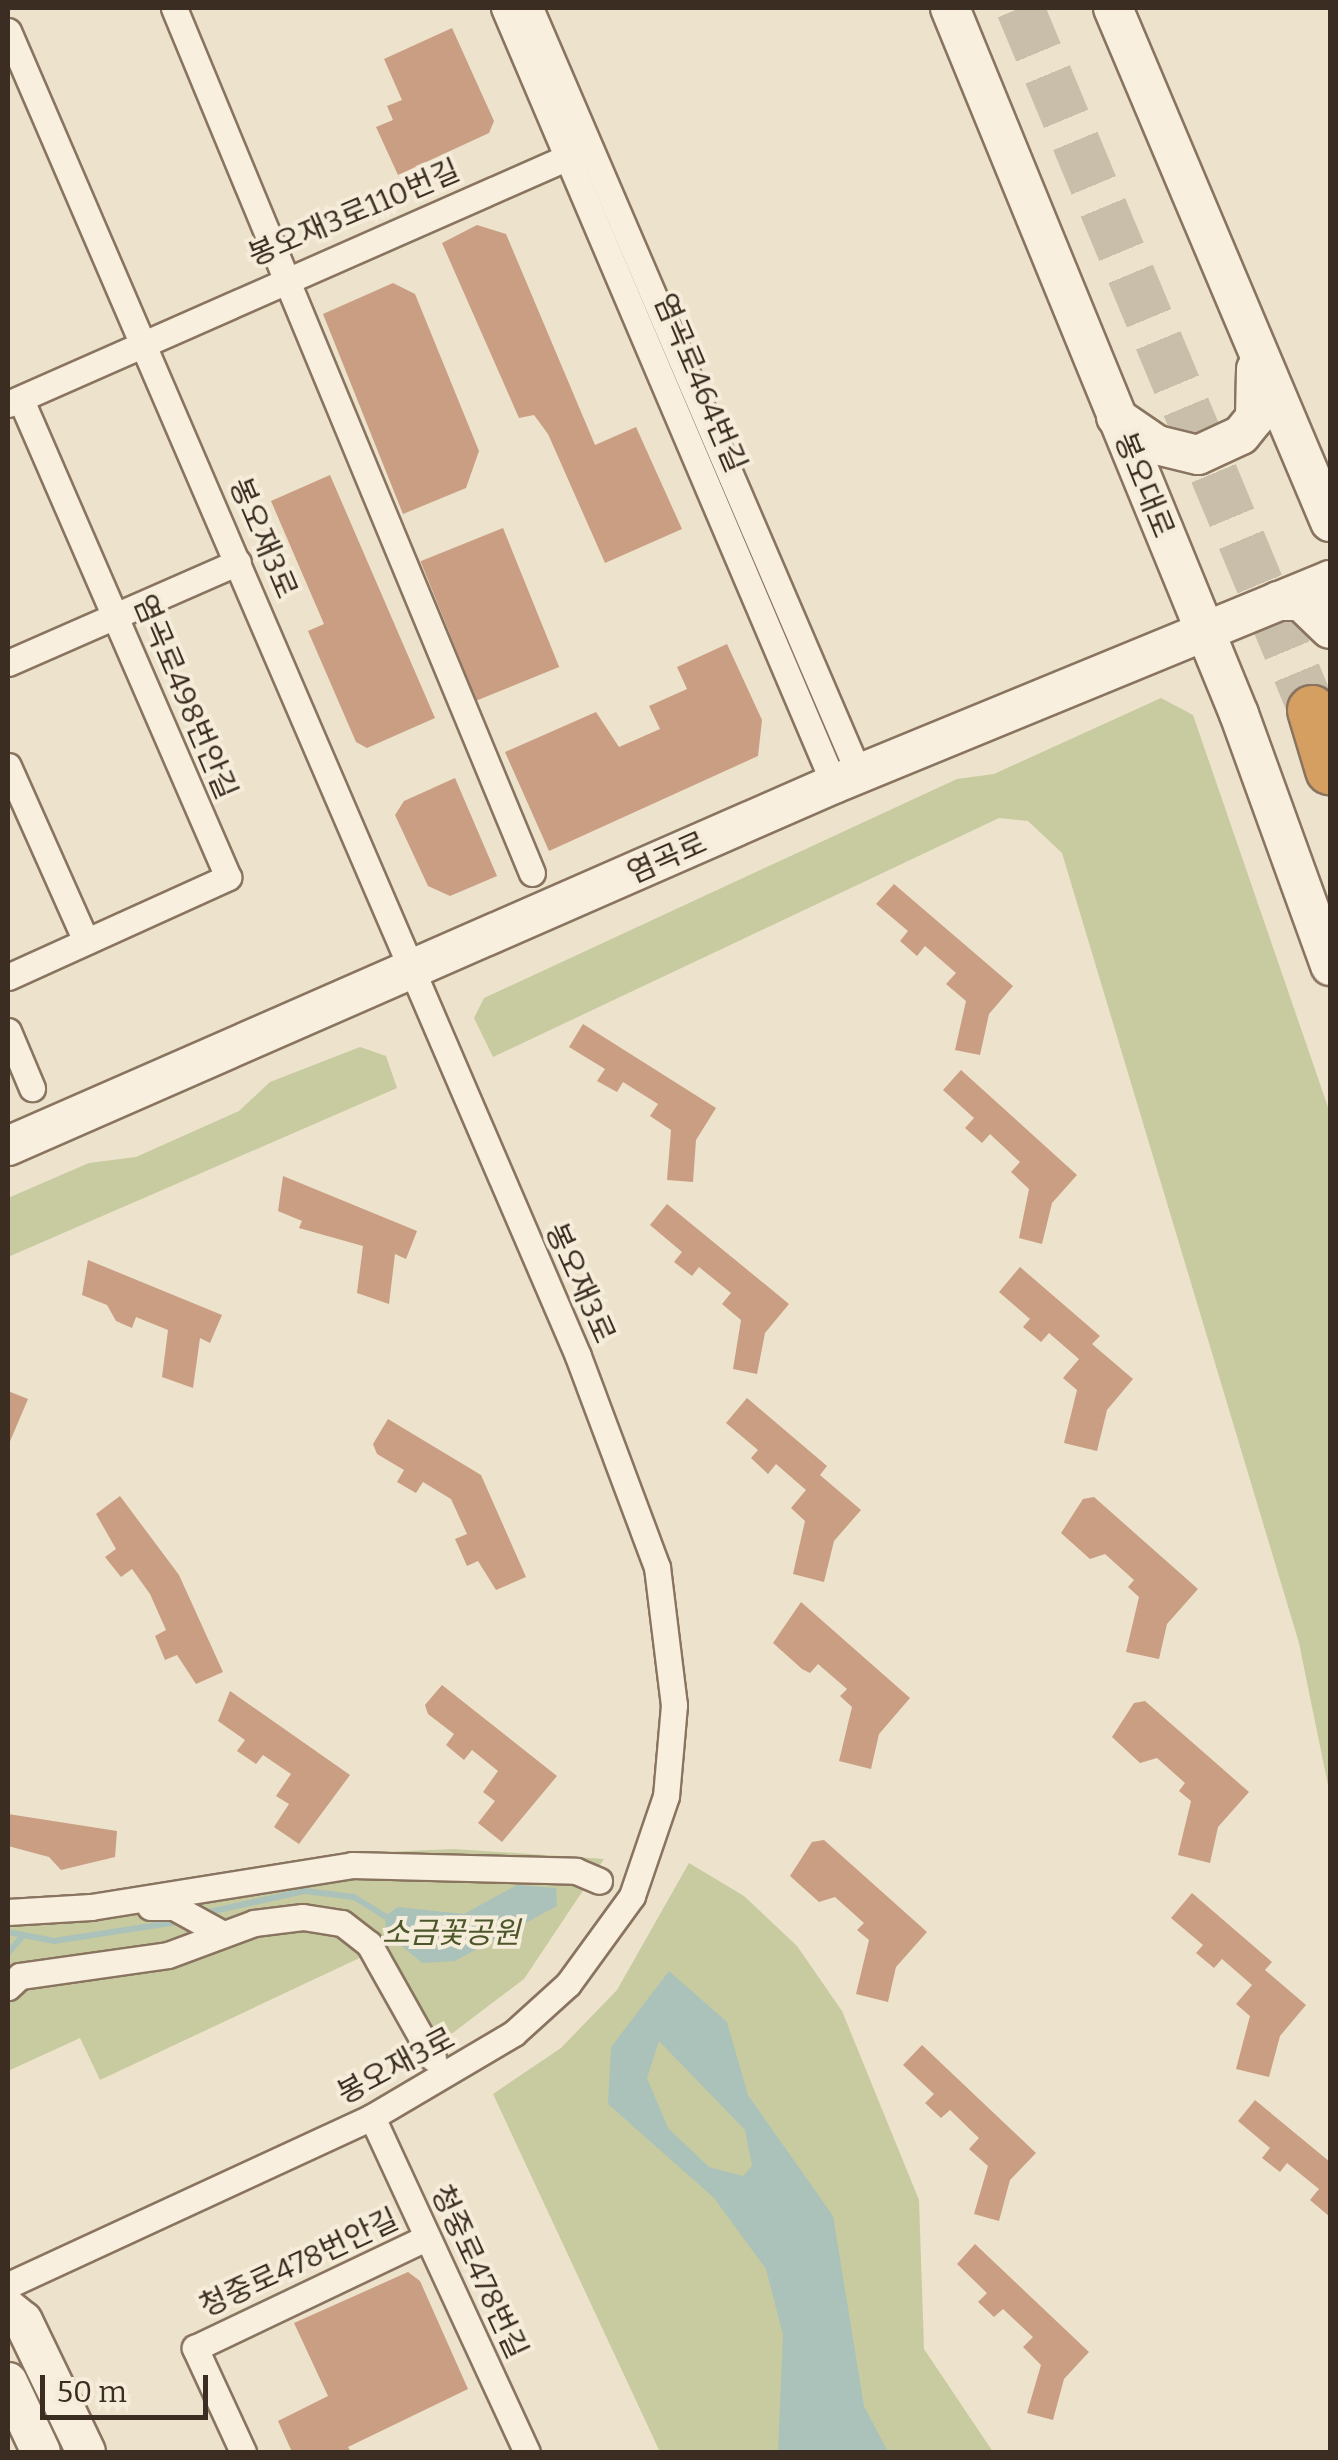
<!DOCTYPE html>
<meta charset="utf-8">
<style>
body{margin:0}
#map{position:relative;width:1338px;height:2460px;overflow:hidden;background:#ede2cb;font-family:Bitter,"Noto Sans KR",serif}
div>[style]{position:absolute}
.green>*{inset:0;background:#c7cb9f}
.water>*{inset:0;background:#abc2ba}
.stream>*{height:6px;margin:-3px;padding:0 3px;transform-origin:3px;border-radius:3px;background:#abc2ba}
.building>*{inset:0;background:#c99e83;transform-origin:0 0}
.highway-tunnel>*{height:48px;margin-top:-24px;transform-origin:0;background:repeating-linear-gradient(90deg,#c9bea9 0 48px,transparent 0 72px)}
.roads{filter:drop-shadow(2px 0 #897460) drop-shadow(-2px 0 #897460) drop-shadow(0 2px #897460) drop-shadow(0 -2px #897460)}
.street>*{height:25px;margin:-12.5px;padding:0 12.5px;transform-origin:12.5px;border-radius:12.5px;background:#f8efde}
.secondary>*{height:38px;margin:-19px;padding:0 19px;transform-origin:19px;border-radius:19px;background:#f8efde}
.highway>*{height:48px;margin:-24px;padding:0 24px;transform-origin:24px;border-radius:24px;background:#d59f62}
span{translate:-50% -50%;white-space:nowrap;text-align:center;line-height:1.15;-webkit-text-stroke:8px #f5ecda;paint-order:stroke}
.street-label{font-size:30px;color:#3b2d22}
.park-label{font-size:30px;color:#4c562a;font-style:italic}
.frame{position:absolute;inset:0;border:10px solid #3b2d22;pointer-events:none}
.scale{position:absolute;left:40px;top:2375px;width:168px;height:45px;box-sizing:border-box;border:5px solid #3b2d22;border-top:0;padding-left:12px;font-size:30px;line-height:35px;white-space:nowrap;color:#3b2d22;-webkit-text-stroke:8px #f5ecda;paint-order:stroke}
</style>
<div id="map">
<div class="green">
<div style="clip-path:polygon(1161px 698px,1193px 715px,1330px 1113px,1330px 1795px,1299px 1643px,1062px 853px,1028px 821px,999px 818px,493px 1057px,474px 1018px,484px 998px,957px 779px,994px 774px)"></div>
<div style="clip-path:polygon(360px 1047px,386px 1056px,397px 1088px,8px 1257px,8px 1198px,89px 1163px,136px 1157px,239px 1111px,270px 1082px)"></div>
<div style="clip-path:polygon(454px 1849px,604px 1859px,524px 1979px,417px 2060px,368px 1954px,100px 2080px,80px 2038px,8px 2071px,8px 1903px,34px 1906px,362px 1853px)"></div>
<div style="clip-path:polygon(689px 1863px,744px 1896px,797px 1946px,842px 2011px,919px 2200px,924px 2349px,993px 2452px,660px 2452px,493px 2094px,561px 2048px,617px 1990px)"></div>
</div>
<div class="water">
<div style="clip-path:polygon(517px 1885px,556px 1888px,557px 1906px,455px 1961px,422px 1963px,386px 1933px,385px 1916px,398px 1907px,464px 1914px)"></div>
<div style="clip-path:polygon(evenodd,669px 1971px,727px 2022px,748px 2095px,833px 2216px,864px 2406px,888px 2452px,778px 2452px,783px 2335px,766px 2269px,714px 2198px,608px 2104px,611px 2047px,669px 1971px,659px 2041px,745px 2130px,752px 2166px,743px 2176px,709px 2167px,668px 2128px,647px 2078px,659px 2041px)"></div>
</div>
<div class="stream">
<div style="left:200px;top:1914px;width:107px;rotate:-12.4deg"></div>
<div style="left:305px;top:1891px;width:49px;rotate:7deg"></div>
<div style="left:354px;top:1897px;width:36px;rotate:32deg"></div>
<div style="left:8px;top:1932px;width:47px;rotate:11.1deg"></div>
<div style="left:54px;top:1941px;width:131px;rotate:-8.8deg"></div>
<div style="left:8px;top:1953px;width:23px;rotate:-49deg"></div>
</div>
<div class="building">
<div style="clip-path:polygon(452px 28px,494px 121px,489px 133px,398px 175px,376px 127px,393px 120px,387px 106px,402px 100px,384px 59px)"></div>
<div style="clip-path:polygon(477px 225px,506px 234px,595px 445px,636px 427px,682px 529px,605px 563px,548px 434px,534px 415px,519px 418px,442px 243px)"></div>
<div style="clip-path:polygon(393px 283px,415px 294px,479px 451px,466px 488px,403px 514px,323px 314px)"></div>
<div style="clip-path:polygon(330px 475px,435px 718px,367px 748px,356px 742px,308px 631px,324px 624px,271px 501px)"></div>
<div style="left:503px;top:528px;width:150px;height:89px;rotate:68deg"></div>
<div style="clip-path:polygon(727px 644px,762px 720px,758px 756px,549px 851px,505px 752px,596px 712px,619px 747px,660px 729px,649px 706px,687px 689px,677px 667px)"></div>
<div style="clip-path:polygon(455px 778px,497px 876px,450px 896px,428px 886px,395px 815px,404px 801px)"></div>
<div style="clip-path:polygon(894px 884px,1013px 986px,989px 1014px,980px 1055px,955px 1050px,966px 1001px,946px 984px,956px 973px,925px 946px,917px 956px,900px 941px,908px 931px,876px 904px)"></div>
<div style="clip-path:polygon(583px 1024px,716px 1108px,696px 1140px,693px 1182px,667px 1180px,671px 1130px,650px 1116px,658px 1104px,623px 1082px,617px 1092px,597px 1081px,605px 1069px,569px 1047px)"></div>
<div style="clip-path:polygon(961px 1070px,1077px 1175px,1052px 1203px,1042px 1244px,1019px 1238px,1029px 1189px,1011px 1172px,1020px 1162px,990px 1134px,982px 1143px,965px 1128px,974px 1118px,943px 1090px)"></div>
<div style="clip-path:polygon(283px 1176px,417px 1231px,406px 1259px,395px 1254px,389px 1304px,357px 1293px,363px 1246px,299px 1228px,302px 1221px,278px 1211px)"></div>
<div style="clip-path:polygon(667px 1204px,789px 1304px,765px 1333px,757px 1374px,733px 1369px,741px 1320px,722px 1304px,731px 1293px,699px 1267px,692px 1276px,674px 1262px,682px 1252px,650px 1225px)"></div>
<div style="clip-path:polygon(88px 1260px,222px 1315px,210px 1343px,200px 1338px,193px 1388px,162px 1377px,168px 1330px,136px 1317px,132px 1328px,116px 1321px,107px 1305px,82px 1295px)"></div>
<div style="clip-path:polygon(1020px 1267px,1100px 1336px,1092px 1344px,1133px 1379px,1107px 1410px,1097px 1451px,1064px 1443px,1077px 1390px,1063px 1378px,1079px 1359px,1049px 1333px,1041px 1342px,1023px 1327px,1030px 1319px,999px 1292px)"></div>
<div style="clip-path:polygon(8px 1391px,28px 1399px,8px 1446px)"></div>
<div style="clip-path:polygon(747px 1398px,827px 1466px,820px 1475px,861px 1510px,834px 1541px,824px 1582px,793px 1574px,805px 1521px,791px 1508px,806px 1490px,776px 1464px,768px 1474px,751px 1458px,758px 1450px,726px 1423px)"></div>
<div style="clip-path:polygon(388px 1419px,481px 1475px,526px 1577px,496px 1590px,478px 1561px,467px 1566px,455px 1539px,467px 1534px,451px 1499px,423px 1482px,416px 1493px,397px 1482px,404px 1470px,377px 1454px,373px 1444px)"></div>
<div style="clip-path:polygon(120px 1496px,179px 1575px,223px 1672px,196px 1684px,177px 1655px,165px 1660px,155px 1636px,166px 1630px,150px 1594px,132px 1569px,121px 1577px,105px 1557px,116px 1549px,96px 1514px)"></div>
<div style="clip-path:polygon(1094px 1497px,1198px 1589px,1167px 1624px,1159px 1659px,1126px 1652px,1139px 1597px,1128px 1587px,1134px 1580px,1105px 1554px,1090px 1559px,1061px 1533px,1083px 1499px)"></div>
<div style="clip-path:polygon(801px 1602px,910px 1698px,879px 1734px,871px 1769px,839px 1761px,852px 1707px,840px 1696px,847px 1689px,818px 1664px,810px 1673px,802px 1669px,773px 1643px)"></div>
<div style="clip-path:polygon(442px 1685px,557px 1776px,502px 1842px,478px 1823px,495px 1801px,483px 1792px,498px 1771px,472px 1750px,464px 1760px,446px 1745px,454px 1734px,428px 1714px,425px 1705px)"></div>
<div style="clip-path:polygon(230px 1691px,350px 1775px,299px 1844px,274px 1827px,289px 1804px,276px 1796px,291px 1774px,263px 1755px,256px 1764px,237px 1751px,245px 1740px,218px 1721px)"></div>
<div style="clip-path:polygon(1145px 1701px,1249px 1792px,1218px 1827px,1210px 1863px,1178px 1855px,1191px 1801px,1179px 1791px,1185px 1783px,1157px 1758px,1140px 1763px,1112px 1737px,1134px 1703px)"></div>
<div style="clip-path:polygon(8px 1814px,117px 1831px,115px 1857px,61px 1870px,49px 1857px,8px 1846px)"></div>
<div style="clip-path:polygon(824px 1840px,927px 1932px,896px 1967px,888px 2002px,856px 1994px,869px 1940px,857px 1930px,864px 1923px,835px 1897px,819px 1902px,790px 1876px,812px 1842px)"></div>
<div style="clip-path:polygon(1192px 1893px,1272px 1962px,1265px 1970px,1306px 2005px,1280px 2036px,1269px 2077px,1236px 2069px,1250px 2016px,1236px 2004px,1252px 1985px,1222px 1959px,1214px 1968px,1196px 1953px,1203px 1945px,1171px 1918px)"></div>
<div style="clip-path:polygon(922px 2045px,1036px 2153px,1010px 2180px,999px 2221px,974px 2214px,988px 2166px,969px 2149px,979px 2138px,950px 2110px,941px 2118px,925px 2103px,934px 2094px,903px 2065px)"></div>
<div style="clip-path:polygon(1255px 2100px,1330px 2162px,1330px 2217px,1310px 2200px,1319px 2189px,1287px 2163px,1280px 2172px,1262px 2158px,1270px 2148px,1238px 2121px)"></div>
<div style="clip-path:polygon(975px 2244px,1089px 2352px,1064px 2379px,1053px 2420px,1027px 2413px,1041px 2365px,1023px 2347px,1033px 2337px,1003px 2309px,994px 2317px,978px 2302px,987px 2293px,957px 2264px)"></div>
<div style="clip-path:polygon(408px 2272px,420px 2281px,468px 2389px,348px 2447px,351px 2452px,292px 2452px,278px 2421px,328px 2396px,294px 2323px)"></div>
</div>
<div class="highway-tunnel">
<div style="left:1020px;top:8px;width:760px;rotate:67.41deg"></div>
</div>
<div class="roads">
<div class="street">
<div style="left:174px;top:8px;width:936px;rotate:67.52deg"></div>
<div style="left:504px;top:8px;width:843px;rotate:66.96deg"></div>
<div style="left:530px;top:8px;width:834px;rotate:66.76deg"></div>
<div style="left:8px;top:31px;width:1442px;rotate:66.72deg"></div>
<div style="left:578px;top:1356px;width:225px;rotate:69.5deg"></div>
<div style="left:657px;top:1567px;width:139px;rotate:83deg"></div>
<div style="left:674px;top:1705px;width:91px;rotate:95deg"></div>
<div style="left:666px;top:1796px;width:106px;rotate:108.8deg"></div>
<div style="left:632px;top:1896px;width:109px;rotate:126deg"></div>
<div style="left:568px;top:1984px;width:73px;rotate:137.8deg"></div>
<div style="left:514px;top:2033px;width:165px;rotate:149.4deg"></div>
<div style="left:372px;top:2117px;width:401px;rotate:155.2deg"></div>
<div style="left:8px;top:404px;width:630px;rotate:-23.8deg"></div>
<div style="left:8px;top:663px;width:251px;rotate:-23.7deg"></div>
<div style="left:8px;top:766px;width:192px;rotate:66deg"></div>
<div style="left:8px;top:977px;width:242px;rotate:-24.4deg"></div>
<div style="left:228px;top:877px;width:520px;rotate:-113.46deg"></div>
<div style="left:8px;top:1031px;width:62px;rotate:67.2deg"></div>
<div style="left:150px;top:1907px;width:24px"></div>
<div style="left:174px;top:1907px;width:56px;rotate:28.9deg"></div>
<div style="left:8px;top:1912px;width:83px;rotate:-3.4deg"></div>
<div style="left:91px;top:1907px;width:264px;rotate:-9.1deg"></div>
<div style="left:352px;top:1865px;width:224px;rotate:1.5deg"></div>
<div style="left:576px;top:1871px;width:25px;rotate:23deg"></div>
<div style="left:8px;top:1987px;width:16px;rotate:-43deg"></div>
<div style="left:20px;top:1976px;width:149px;rotate:-8.1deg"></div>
<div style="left:168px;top:1955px;width:92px;rotate:-20.4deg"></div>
<div style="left:254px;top:1923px;width:49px;rotate:-7deg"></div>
<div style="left:303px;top:1917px;width:39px;rotate:9deg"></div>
<div style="left:342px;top:1923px;width:34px;rotate:38deg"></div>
<div style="left:369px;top:1944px;width:131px;rotate:60.7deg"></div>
<div style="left:372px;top:2117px;width:369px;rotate:65.2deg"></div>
<div style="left:243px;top:2452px;width:115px;rotate:-114.8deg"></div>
<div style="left:195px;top:2348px;width:256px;rotate:-25.5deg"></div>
</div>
<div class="secondary">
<div style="left:950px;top:8px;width:763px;rotate:67.74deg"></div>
<div style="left:1239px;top:714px;width:268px;rotate:70.1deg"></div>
<div style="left:1113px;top:8px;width:558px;rotate:67.11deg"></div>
<div style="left:1116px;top:417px;width:50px;rotate:34.3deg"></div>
<div style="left:1157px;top:445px;width:42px;rotate:13.7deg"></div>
<div style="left:1198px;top:455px;width:47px;rotate:-24.9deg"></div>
<div style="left:1241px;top:435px;width:22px;rotate:-51deg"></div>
<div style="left:1255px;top:418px;width:49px;rotate:-88.8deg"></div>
<div style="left:1278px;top:601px;width:23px"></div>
<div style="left:1301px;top:601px;width:40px;rotate:44deg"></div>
<div style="left:8px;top:1146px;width:902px;rotate:-23.67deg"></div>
<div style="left:834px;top:784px;width:536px;rotate:-22.36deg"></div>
<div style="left:8px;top:2309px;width:19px;rotate:39deg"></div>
<div style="left:23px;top:2321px;width:145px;rotate:64.3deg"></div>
<div style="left:8px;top:2382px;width:77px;rotate:64.8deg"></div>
</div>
<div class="highway">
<div style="left:1312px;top:710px;width:63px;rotate:73.3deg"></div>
</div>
</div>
<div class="street-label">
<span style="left:354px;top:213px;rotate:-23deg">봉오재3로110번길</span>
<span style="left:700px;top:383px;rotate:67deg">염곡로464번길</span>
<span style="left:1144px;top:485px;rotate:68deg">봉오대로</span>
<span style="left:263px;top:538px;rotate:67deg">봉오재3로</span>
<span style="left:185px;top:697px;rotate:67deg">염곡로498번안길</span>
<span style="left:667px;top:858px;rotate:-24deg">염곡로</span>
<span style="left:580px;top:1283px;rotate:66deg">봉오재3로</span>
<span style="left:396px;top:2066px;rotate:-28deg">봉오재3로</span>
<span style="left:299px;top:2263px;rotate:-25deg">청중로478번안길</span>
<span style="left:479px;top:2272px;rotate:65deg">청중로478번길</span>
</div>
<div class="park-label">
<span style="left:451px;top:1933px">소금꽃공원</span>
</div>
<div class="frame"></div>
<div class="scale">50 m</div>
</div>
